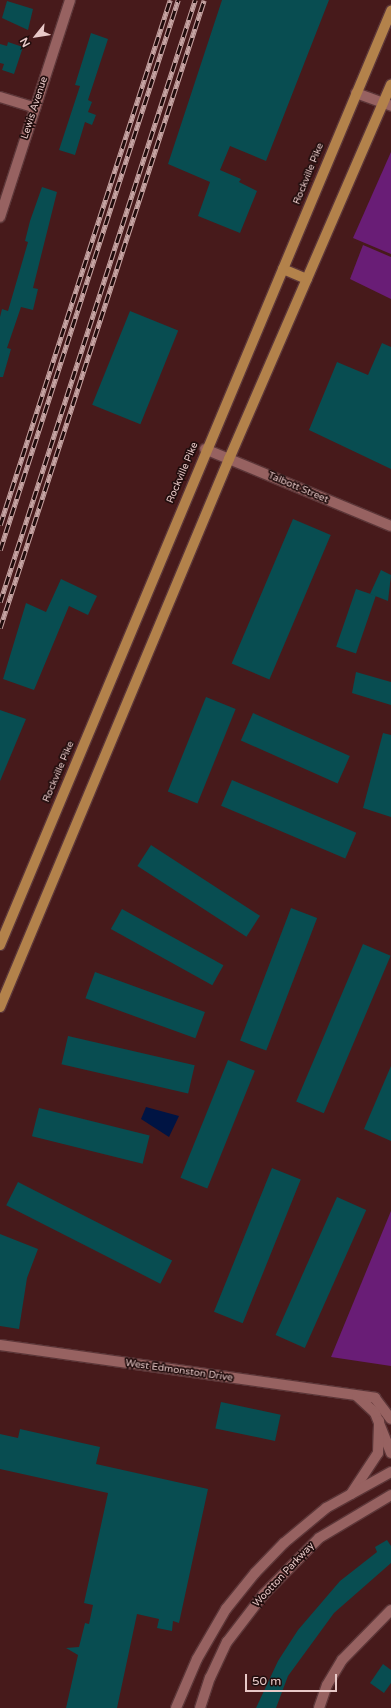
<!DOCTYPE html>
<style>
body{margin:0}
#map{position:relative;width:391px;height:1708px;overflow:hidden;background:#471a1b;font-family:"Varela Round",sans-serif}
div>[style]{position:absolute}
.green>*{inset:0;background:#691d76}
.water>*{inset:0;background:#001443}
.building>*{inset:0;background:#084d51;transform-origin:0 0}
.roads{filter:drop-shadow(1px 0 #5c3638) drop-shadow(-1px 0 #5c3638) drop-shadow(0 1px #5c3638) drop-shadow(0 -1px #5c3638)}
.minor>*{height:10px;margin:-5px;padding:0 5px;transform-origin:5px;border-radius:5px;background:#976261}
.tertiary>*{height:10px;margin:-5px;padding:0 5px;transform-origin:5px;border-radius:5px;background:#976261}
.secondary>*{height:10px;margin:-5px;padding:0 5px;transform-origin:5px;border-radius:5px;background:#976261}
.primary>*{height:10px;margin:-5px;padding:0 5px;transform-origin:5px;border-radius:5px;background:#b3824b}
.rail>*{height:4.5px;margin-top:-2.25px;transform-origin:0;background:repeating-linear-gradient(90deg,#210d0d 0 9px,#c6a4a3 0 18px);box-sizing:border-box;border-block:1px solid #c6a4a3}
span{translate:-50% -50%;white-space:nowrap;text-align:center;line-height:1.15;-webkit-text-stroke:3.5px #210d0d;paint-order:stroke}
.street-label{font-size:10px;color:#e8c9c8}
.north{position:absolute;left:16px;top:16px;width:40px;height:40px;-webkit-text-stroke:3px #210d0d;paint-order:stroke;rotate:240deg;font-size:11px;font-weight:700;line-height:16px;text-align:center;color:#e8c9c8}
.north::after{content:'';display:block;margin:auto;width:14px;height:18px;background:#e8c9c8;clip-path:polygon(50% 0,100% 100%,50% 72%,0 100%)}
.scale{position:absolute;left:245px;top:1674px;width:92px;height:18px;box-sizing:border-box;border:2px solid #e8c9c8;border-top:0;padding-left:5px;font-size:12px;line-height:14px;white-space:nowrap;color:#e8c9c8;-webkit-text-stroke:3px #210d0d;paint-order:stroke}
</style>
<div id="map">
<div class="green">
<div style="clip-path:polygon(391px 152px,391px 254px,353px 238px)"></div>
<div style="clip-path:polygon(363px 245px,391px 257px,391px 299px,350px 279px)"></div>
<div style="clip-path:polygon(391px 1211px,391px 1366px,331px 1357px)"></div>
</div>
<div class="water">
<div style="clip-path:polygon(146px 1107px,179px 1116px,169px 1137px,141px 1119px)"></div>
</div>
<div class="building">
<div style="clip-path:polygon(222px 0,329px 0,266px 161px,230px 146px,220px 170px,241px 179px,239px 182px,257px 191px,240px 233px,198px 216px,210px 182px,168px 164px)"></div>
<div style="clip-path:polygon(7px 1px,33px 9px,28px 30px,2px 18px)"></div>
<div style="clip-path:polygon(91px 33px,108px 39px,88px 100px,92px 102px,88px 112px,96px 115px,92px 125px,85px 122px,75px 155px,59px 150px,80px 86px,75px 85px)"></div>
<div style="clip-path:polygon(8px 42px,23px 47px,14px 74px,2px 70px,4px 64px,0 63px,0 44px,7px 46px)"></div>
<div style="clip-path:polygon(42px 187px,57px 192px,33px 288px,38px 289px,33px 310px,21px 307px,7px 348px,11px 349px,3px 377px,0 377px,0 317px,2px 309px,8px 311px,28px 242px,25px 241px,30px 221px)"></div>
<div style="left:130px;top:311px;width:52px;height:101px;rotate:22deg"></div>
<div style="clip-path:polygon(382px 343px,391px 347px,391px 469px,309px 430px,337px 362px,368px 375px)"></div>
<div style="left:293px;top:519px;width:41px;height:157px;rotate:23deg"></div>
<div style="clip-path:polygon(381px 570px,391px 575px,388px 601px,370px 594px)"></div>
<div style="clip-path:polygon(61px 579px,97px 596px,88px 615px,69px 606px,34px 690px,3px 679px,26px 603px,46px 612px)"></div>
<div style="left:356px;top:589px;width:21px;height:61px;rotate:19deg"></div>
<div style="clip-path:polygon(356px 672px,391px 682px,391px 705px,352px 693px)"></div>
<div style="left:206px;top:697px;width:32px;height:102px;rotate:22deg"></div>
<div style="clip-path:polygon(0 710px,26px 719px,0 781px)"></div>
<div style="left:253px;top:713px;width:106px;height:30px;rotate:24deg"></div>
<div style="clip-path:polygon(383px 733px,391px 735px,391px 817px,363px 808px)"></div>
<div style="left:232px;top:780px;width:135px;height:28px;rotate:23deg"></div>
<div style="left:151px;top:845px;width:130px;height:25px;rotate:33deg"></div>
<div style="left:291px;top:908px;width:28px;height:142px;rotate:21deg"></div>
<div style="left:122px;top:909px;width:116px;height:23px;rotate:29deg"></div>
<div style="left:363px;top:944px;width:30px;height:171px;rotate:23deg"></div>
<div style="left:95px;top:972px;width:117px;height:28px;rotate:20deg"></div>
<div style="left:68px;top:1036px;width:130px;height:29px;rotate:13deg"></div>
<div style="left:228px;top:1060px;width:29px;height:127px;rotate:22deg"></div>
<div style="clip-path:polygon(391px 1066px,391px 1141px,364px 1129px)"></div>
<div style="left:39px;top:1108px;width:114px;height:29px;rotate:14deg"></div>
<div style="left:272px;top:1168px;width:31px;height:155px;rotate:22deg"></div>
<div style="left:18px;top:1182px;width:173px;height:26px;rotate:27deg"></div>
<div style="left:337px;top:1197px;width:32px;height:151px;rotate:24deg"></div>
<div style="clip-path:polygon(0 1234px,38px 1249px,27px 1278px,19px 1329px,0 1326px)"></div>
<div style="left:221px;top:1402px;width:61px;height:27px;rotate:12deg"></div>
<div style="clip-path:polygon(20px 1429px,100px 1447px,96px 1464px,208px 1489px,179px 1623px,173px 1621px,172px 1631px,157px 1628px,159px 1619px,137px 1614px,117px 1708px,66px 1708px,78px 1655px,66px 1648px,79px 1647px,85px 1623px,89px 1624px,93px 1605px,84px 1603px,108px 1493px,0 1469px,0 1434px,18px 1438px)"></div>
<div style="clip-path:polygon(387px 1540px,391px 1546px,391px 1563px,334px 1613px,288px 1676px,276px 1708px,256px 1708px,278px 1661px,298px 1630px,340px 1581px,377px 1552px,375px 1547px)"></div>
<div style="clip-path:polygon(383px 1664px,391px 1670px,391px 1683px,384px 1693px,370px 1683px)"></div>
</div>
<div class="roads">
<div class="minor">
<div style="left:356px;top:93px;width:37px;rotate:20deg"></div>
<div style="left:0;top:97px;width:37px;rotate:17deg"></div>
<div style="left:0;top:217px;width:228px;rotate:-72.1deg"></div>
<div style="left:205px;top:449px;width:201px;rotate:22.5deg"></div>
<div style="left:319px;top:1708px;width:24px;rotate:-71deg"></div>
<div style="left:327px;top:1685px;width:29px;rotate:-59deg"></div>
<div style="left:342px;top:1660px;width:70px;rotate:-45.6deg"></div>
</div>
<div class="tertiary">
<div style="left:0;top:1345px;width:379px;rotate:8deg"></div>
<div style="left:375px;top:1398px;width:26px;rotate:53deg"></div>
<div style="left:357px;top:1396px;width:25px;rotate:43deg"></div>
<div style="left:375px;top:1413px;width:43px;rotate:68.2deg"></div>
</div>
<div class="secondary">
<div style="left:351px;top:1494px;width:49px;rotate:-56.6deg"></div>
<div style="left:378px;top:1453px;width:32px;rotate:-88deg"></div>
<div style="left:176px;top:1708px;width:53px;rotate:-66.8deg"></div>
<div style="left:197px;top:1659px;width:58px;rotate:-59.9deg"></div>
<div style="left:226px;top:1609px;width:46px;rotate:-51.1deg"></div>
<div style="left:255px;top:1573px;width:42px;rotate:-46deg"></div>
<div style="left:284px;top:1543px;width:55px;rotate:-39.8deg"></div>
<div style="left:326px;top:1508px;width:74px;rotate:-29deg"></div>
<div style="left:200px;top:1708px;width:32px;rotate:-72deg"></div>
<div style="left:210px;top:1678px;width:40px;rotate:-65deg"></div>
<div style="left:227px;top:1642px;width:59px;rotate:-52.5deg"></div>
<div style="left:263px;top:1595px;width:80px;rotate:-45.5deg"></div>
<div style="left:319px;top:1538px;width:84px;rotate:-30.8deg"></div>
</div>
<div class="primary">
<div style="left:283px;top:269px;width:26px;rotate:23deg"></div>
<div style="left:0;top:945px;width:1013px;rotate:-67.28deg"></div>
<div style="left:0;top:1007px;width:594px;rotate:-67.32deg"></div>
<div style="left:229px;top:459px;width:408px;rotate:-66.6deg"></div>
</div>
</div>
<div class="rail">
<div style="left:0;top:525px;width:552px;rotate:-72.06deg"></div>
<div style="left:0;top:550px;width:578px;rotate:-72.07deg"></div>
<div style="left:0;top:602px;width:633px;rotate:-72.05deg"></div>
<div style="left:0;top:628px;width:660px;rotate:-72deg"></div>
</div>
<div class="street-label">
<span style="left:35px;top:108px;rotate:-72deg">Lewis Avenue</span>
<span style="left:309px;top:174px;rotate:-68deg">Rockville Pike</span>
<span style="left:183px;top:473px;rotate:-67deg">Rockville Pike</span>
<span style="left:298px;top:488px;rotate:23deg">Talbott Street</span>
<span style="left:59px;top:772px;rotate:-67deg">Rockville Pike</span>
<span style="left:179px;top:1371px;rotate:8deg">West Edmonston Drive</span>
<span style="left:284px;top:1575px;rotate:-47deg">Wootton Parkway</span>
</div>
<div class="north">N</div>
<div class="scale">50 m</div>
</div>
